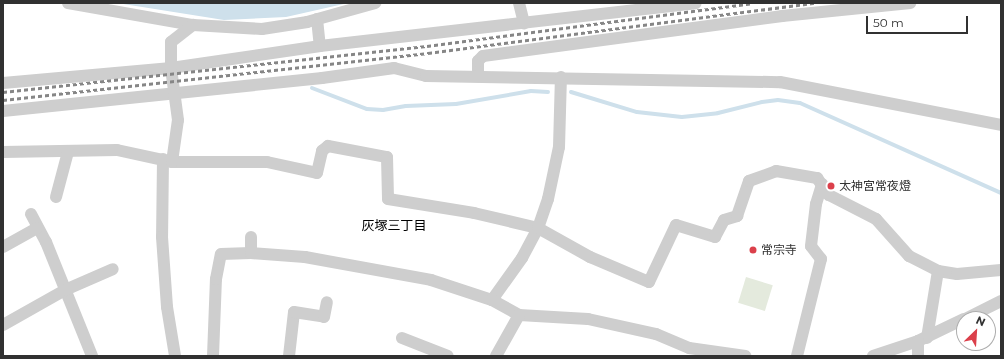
<!DOCTYPE html>
<meta charset="utf-8">
<style>
body{margin:0}
#map{position:relative;width:1004px;height:359px;overflow:hidden;background:#fff;font-family:Montserrat,"Noto Sans JP",sans-serif}
div>[style]{position:absolute}
.green>*{inset:0;background:#e4eadd;transform-origin:0 0}
.water>*{inset:0;background:#cee0eb}
.stream>*{height:4px;margin:-2px;padding:0 2px;transform-origin:2px;border-radius:2px;background:#cee0eb}
.minor>*{height:12px;margin:-6px;padding:0 6px;transform-origin:6px;border-radius:6px;background:#cecece}
.rail>*{height:3px;margin-top:-1.5px;transform-origin:0;background:repeating-linear-gradient(90deg,#868686 0 4px,transparent 0 7px)}
.dots>*{width:11px;height:11px;translate:-50% -50%;box-sizing:border-box;border:2px solid #fff;border-radius:50%}
span{translate:-50% -50%;white-space:nowrap;text-align:center;line-height:1.15;-webkit-text-stroke:4px #fff;paint-order:stroke}
.poi-label{font-size:12px;color:#313131}
.left{translate:0 -50%;text-align:left}
.neighbourhood-label{font-size:13px;color:#000}
.frame{position:absolute;inset:0;border:4px solid #313131;pointer-events:none}
.north{position:absolute;left:956px;top:311px;width:40px;height:40px;box-sizing:border-box;background:#fff;border:1px solid #adadad;border-radius:50%;rotate:25deg;font-size:11px;font-weight:700;line-height:16px;text-align:center;color:#313131}
.north::after{content:'';display:block;margin:auto;width:14px;height:18px;background:#db404b;clip-path:polygon(50% 0,100% 100%,50% 72%,0 100%)}
.scale{position:absolute;left:866px;top:16px;width:102px;height:18px;box-sizing:border-box;border:2px solid #313131;border-top:0;padding-left:5px;font-size:12px;line-height:14px;white-space:nowrap;color:#313131;-webkit-text-stroke:3px #fff;paint-order:stroke}
</style>
<div id="map">
<div class="green">
<div style="left:746px;top:277px;width:28px;height:27px;rotate:17deg"></div>
</div>
<div class="water">
<div style="clip-path:polygon(117px 3px,348px 3px,286px 17px,224px 20px)"></div>
</div>
<div class="stream">
<div style="left:312px;top:88px;width:59px;rotate:20.9deg"></div>
<div style="left:367px;top:109px;width:16px;rotate:4deg"></div>
<div style="left:383px;top:110px;width:23px;rotate:-10deg"></div>
<div style="left:406px;top:106px;width:50px;rotate:-2.3deg"></div>
<div style="left:456px;top:104px;width:76px;rotate:-9.8deg"></div>
<div style="left:531px;top:91px;width:17px;rotate:3deg"></div>
<div style="left:571px;top:92px;width:69px;rotate:16.9deg"></div>
<div style="left:637px;top:112px;width:45px;rotate:6.3deg"></div>
<div style="left:682px;top:117px;width:36px;rotate:-6deg"></div>
<div style="left:718px;top:113px;width:45px;rotate:-14deg"></div>
<div style="left:762px;top:102px;width:16px;rotate:-7deg"></div>
<div style="left:778px;top:100px;width:22px;rotate:8deg"></div>
<div style="left:800px;top:103px;width:220px;rotate:24.1deg"></div>
</div>
<div class="minor">
<div style="left:68px;top:3px;width:127px;rotate:10deg"></div>
<div style="left:193px;top:25px;width:69px;rotate:3.3deg"></div>
<div style="left:262px;top:29px;width:46px;rotate:-8.8deg"></div>
<div style="left:307px;top:22px;width:71px;rotate:-15.6deg"></div>
<div style="left:519px;top:3px;width:21px;rotate:76deg"></div>
<div style="left:317px;top:19px;width:27px;rotate:84deg"></div>
<div style="left:478px;top:76px;width:15px;rotate:-90deg"></div>
<div style="left:478px;top:61px;width:7px;rotate:-45deg"></div>
<div style="left:483px;top:56px;width:302px;rotate:-7.6deg"></div>
<div style="left:782px;top:16px;width:129px;rotate:-5.8deg"></div>
<div style="left:3px;top:83px;width:169px;rotate:-5.1deg"></div>
<div style="left:171px;top:68px;width:151px;rotate:-8.4deg"></div>
<div style="left:320px;top:46px;width:378px;rotate:-6.5deg"></div>
<div style="left:3px;top:111px;width:321px;rotate:-5.9deg"></div>
<div style="left:322px;top:78px;width:73px;rotate:-7.9deg"></div>
<div style="left:394px;top:68px;width:33px;rotate:14deg"></div>
<div style="left:426px;top:76px;width:354px;rotate:1deg"></div>
<div style="left:780px;top:82px;width:225px;rotate:11deg"></div>
<div style="left:3px;top:152px;width:114px;rotate:-1deg"></div>
<div style="left:117px;top:150px;width:56px;rotate:12.3deg"></div>
<div style="left:172px;top:162px;width:95px"></div>
<div style="left:267px;top:162px;width:51px;rotate:12.4deg"></div>
<div style="left:317px;top:173px;width:23px;rotate:-77deg"></div>
<div style="left:322px;top:151px;width:8px;rotate:-40deg"></div>
<div style="left:328px;top:146px;width:60px;rotate:10.6deg"></div>
<div style="left:387px;top:157px;width:42px;rotate:88.6deg"></div>
<div style="left:388px;top:199px;width:87px;rotate:9.2deg"></div>
<div style="left:474px;top:213px;width:66px;rotate:13.2deg"></div>
<div style="left:538px;top:228px;width:60px;rotate:29.1deg"></div>
<div style="left:590px;top:257px;width:64px;rotate:23deg"></div>
<div style="left:649px;top:282px;width:63px;rotate:-64.7deg"></div>
<div style="left:676px;top:225px;width:41px;rotate:17.1deg"></div>
<div style="left:715px;top:237px;width:19px;rotate:-62deg"></div>
<div style="left:724px;top:220px;width:14px;rotate:-17deg"></div>
<div style="left:737px;top:216px;width:37px;rotate:-71deg"></div>
<div style="left:749px;top:181px;width:29px;rotate:-20deg"></div>
<div style="left:776px;top:171px;width:42px;rotate:9.7deg"></div>
<div style="left:817px;top:178px;width:21px;rotate:55deg"></div>
<div style="left:829px;top:195px;width:53px;rotate:27.1deg"></div>
<div style="left:876px;top:219px;width:50px;rotate:48.3deg"></div>
<div style="left:909px;top:256px;width:33px;rotate:27deg"></div>
<div style="left:938px;top:271px;width:19px;rotate:9deg"></div>
<div style="left:957px;top:274px;width:44px;rotate:-5.2deg"></div>
<div style="left:163px;top:159px;width:78px;rotate:90.7deg"></div>
<div style="left:162px;top:237px;width:70px;rotate:85.9deg"></div>
<div style="left:167px;top:307px;width:50px;rotate:80.7deg"></div>
<div style="left:172px;top:162px;width:42px;rotate:-81.9deg"></div>
<div style="left:178px;top:120px;width:52px;rotate:-97.7deg"></div>
<div style="left:171px;top:68px;width:26px;rotate:-90deg"></div>
<div style="left:171px;top:42px;width:28px;rotate:-38deg"></div>
<div style="left:56px;top:197px;width:47px;rotate:-75.1deg"></div>
<div style="left:31px;top:214px;width:32px;rotate:62deg"></div>
<div style="left:46px;top:242px;width:123px;rotate:68deg"></div>
<div style="left:3px;top:247px;width:39px;rotate:-29deg"></div>
<div style="left:251px;top:253px;width:16px;rotate:-90deg"></div>
<div style="left:492px;top:300px;width:52px;rotate:-54.5deg"></div>
<div style="left:522px;top:258px;width:34px;rotate:-62deg"></div>
<div style="left:538px;top:228px;width:31px;rotate:-71deg"></div>
<div style="left:548px;top:199px;width:53px;rotate:-78.1deg"></div>
<div style="left:559px;top:147px;width:70px;rotate:-88.4deg"></div>
<div style="left:965px;top:319px;width:40px;rotate:-26.6deg"></div>
<div style="left:3px;top:325px;width:71px;rotate:-29.4deg"></div>
<div style="left:65px;top:290px;width:52px;rotate:-23.6deg"></div>
<div style="left:402px;top:338px;width:49px;rotate:21.4deg"></div>
<div style="left:927px;top:338px;width:68px;rotate:-80.7deg"></div>
<div style="left:213px;top:356px;width:77px;rotate:-87.8deg"></div>
<div style="left:216px;top:279px;width:25px;rotate:-79deg"></div>
<div style="left:221px;top:254px;width:30px;rotate:-2deg"></div>
<div style="left:251px;top:253px;width:54px;rotate:4.2deg"></div>
<div style="left:305px;top:257px;width:128px;rotate:10.3deg"></div>
<div style="left:431px;top:280px;width:64px;rotate:18.2deg"></div>
<div style="left:492px;top:300px;width:31px;rotate:29deg"></div>
<div style="left:519px;top:315px;width:69px;rotate:3.3deg"></div>
<div style="left:588px;top:319px;width:70px;rotate:12.4deg"></div>
<div style="left:656px;top:334px;width:36px;rotate:23deg"></div>
<div style="left:689px;top:348px;width:57px;rotate:8.1deg"></div>
<div style="left:289px;top:356px;width:44px;rotate:-83.5deg"></div>
<div style="left:294px;top:312px;width:30px;rotate:9deg"></div>
<div style="left:324px;top:317px;width:15px;rotate:-79deg"></div>
<div style="left:496px;top:356px;width:47px;rotate:-60.7deg"></div>
<div style="left:797px;top:356px;width:100px;rotate:-76.1deg"></div>
<div style="left:821px;top:259px;width:16px;rotate:-128deg"></div>
<div style="left:811px;top:246px;width:42px;rotate:-83.2deg"></div>
<div style="left:816px;top:204px;width:21px;rotate:-73deg"></div>
<div style="left:873px;top:356px;width:47px;rotate:-18.4deg"></div>
<div style="left:918px;top:341px;width:51px;rotate:-25.6deg"></div>
<div style="left:918px;top:356px;width:15px;rotate:-90deg"></div>
</div>
<div class="rail">
<div style="left:3px;top:92px;width:426px;rotate:-6.2deg"></div>
<div style="left:427px;top:46px;width:328px;rotate:-7.5deg"></div>
<div style="left:3px;top:100px;width:428px;rotate:-6.3deg"></div>
<div style="left:428px;top:53px;width:390px;rotate:-7.4deg"></div>
</div>
<div class="dots">
<div style="left:831px;top:186px;background:#db404b"></div>
<div style="left:753px;top:250px;background:#db404b"></div>
</div>
<div class="poi-label">
<span class="left" style="left:839px;top:186px">太神宮常夜燈</span>
<span class="left" style="left:761px;top:250px">常宗寺</span>
</div>
<div class="neighbourhood-label">
<span style="left:394px;top:225px">灰塚三丁目</span>
</div>
<div class="frame"></div>
<div class="north">N</div>
<div class="scale">50 m</div>
</div>
